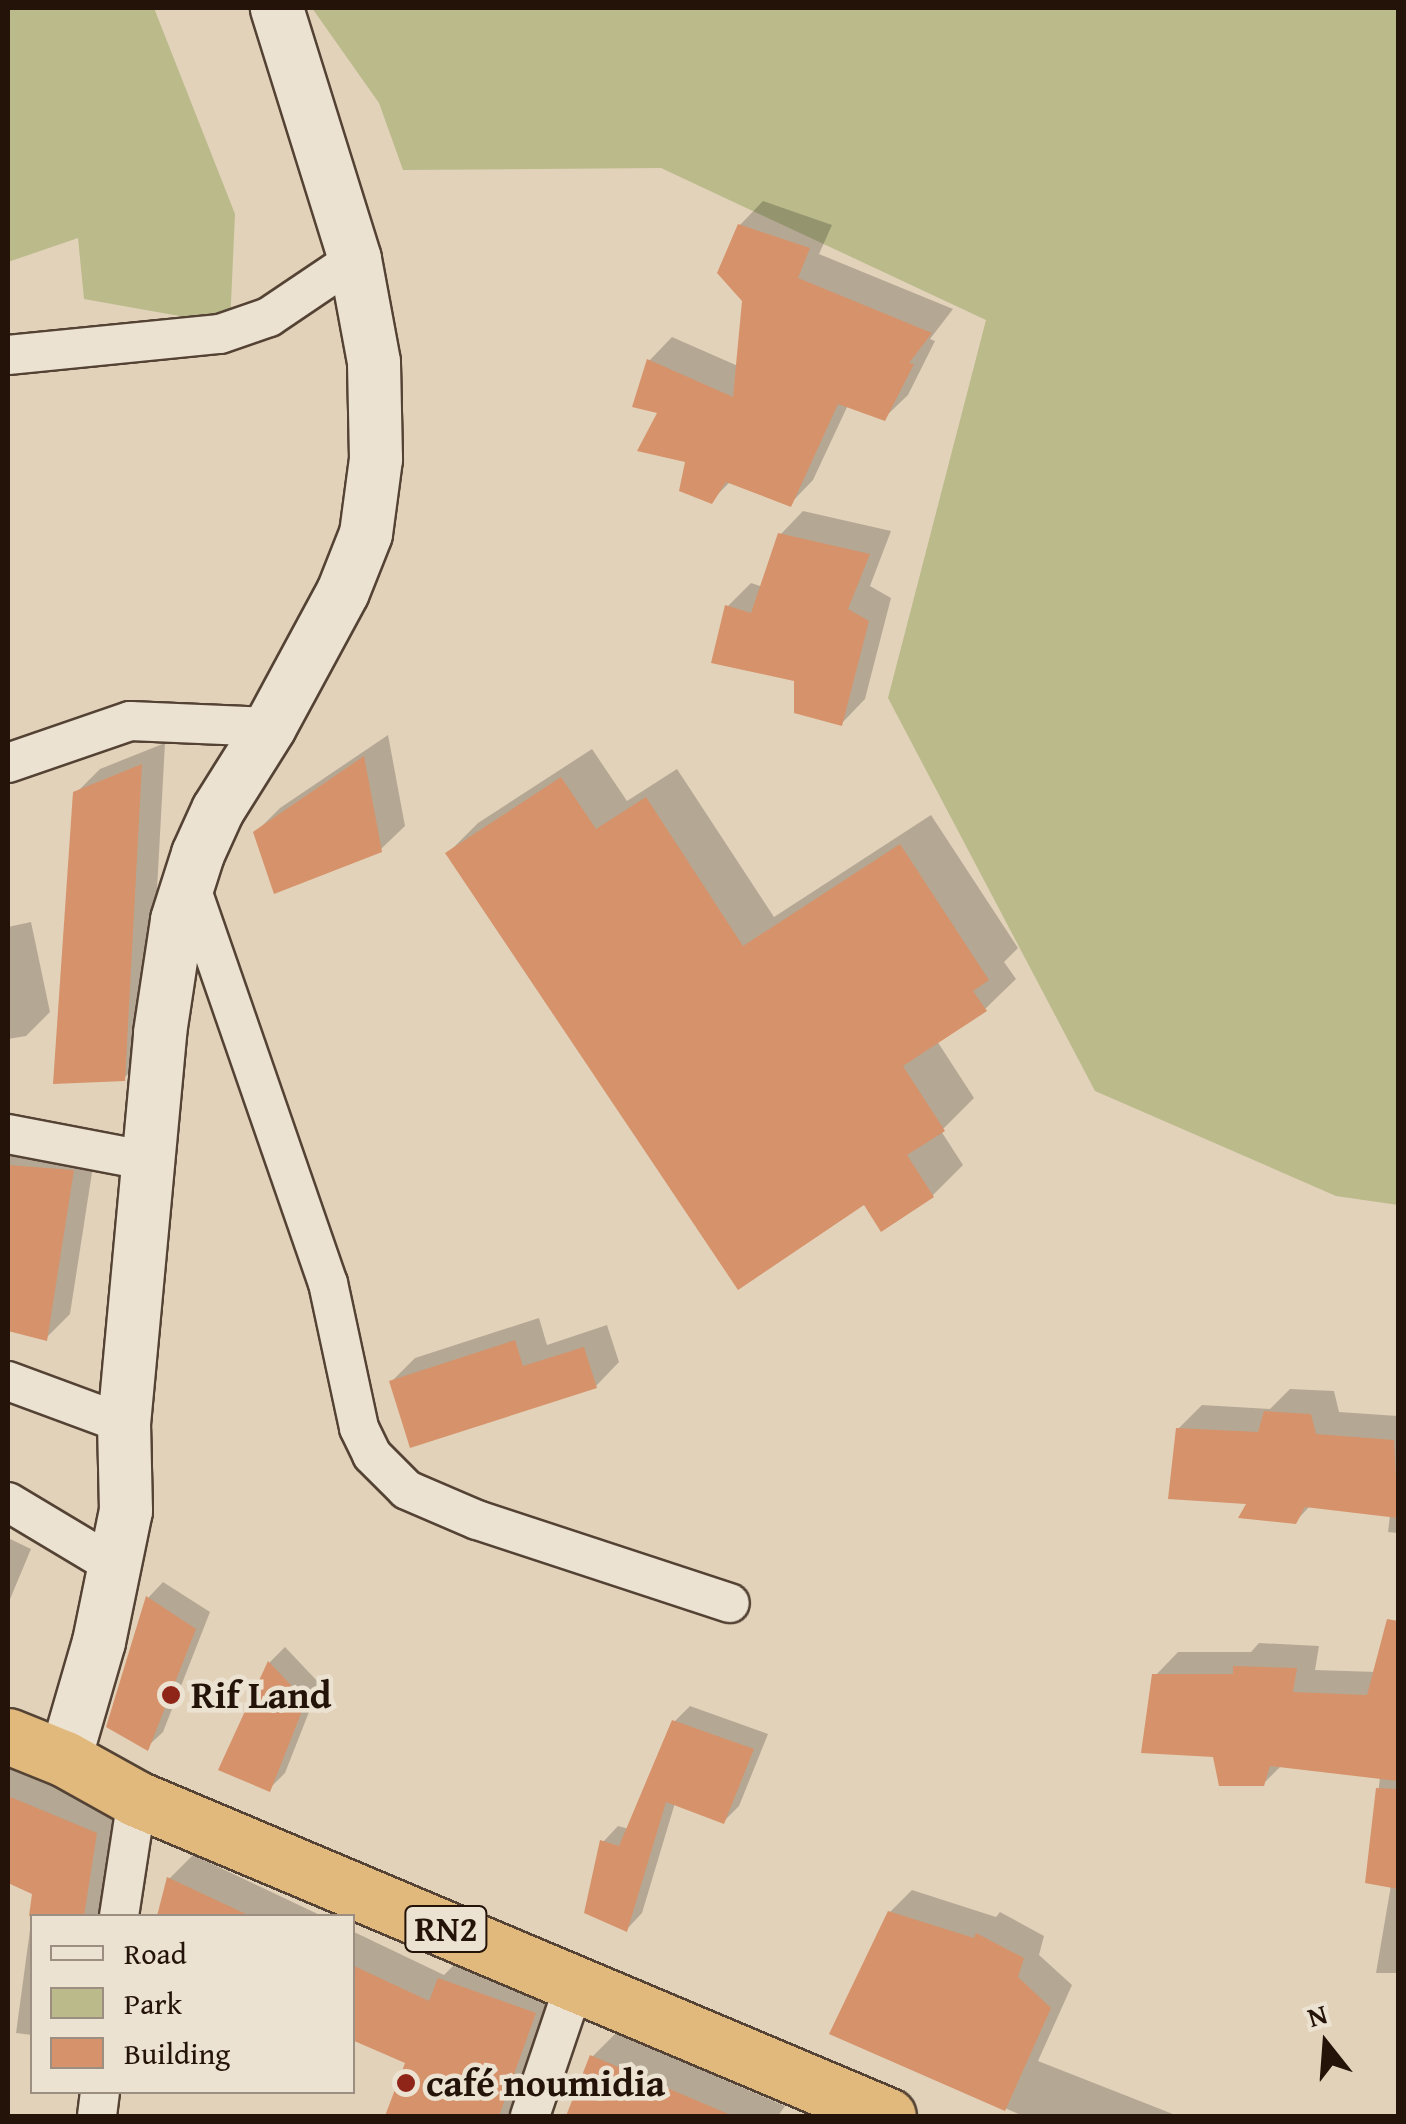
<!DOCTYPE html>
<meta charset="utf-8">
<style>
body{margin:0}
#map{position:relative;width:1406px;height:2124px;overflow:hidden;background:#e2d2ba;font-family:"Gentium Book Plus",serif}
div>[style]{position:absolute}
.green>*{inset:0;background:#baba8b}
.shadow>*{inset:0;background:#0003}
.building>*{inset:0;background:#d6926a}
.roads{filter:drop-shadow(2px 0 #544334) drop-shadow(-2px 0 #544334) drop-shadow(0 2px #544334) drop-shadow(0 -2px #544334)}
.street>*{height:38px;margin:-19px;padding:0 19px;transform-origin:19px;border-radius:19px;background:#ece2d2}
.secondary>*{height:52px;margin:-26px;padding:0 26px;transform-origin:26px;border-radius:26px;background:#ece2d2}
.highway>*{height:55px;margin:-27.5px;padding:0 27.5px;transform-origin:27.5px;border-radius:27.5px;background:#e1b97d}
.dots>*{width:28px;height:28px;translate:-50% -50%;box-sizing:border-box;border:5px solid #ece2d2;border-radius:50%}
span{translate:-50% -50%;white-space:nowrap;text-align:center;line-height:1.15;-webkit-text-stroke:9px #ece2d2;paint-order:stroke}
.shield-label span{padding:2px 8px;background:#ece2d2;border:2px solid;border-radius:8px;-webkit-text-stroke-width:0}
.shield-label{font-size:35px;color:#241308;font-weight:700}
.poi-label{font-size:38px;color:#241308;font-weight:700}
.left{translate:0 -50%;text-align:left}
.frame{position:absolute;inset:0;border:10px solid #241308;pointer-events:none}
.legend{position:absolute;left:30px;top:1914px;width:325px;height:180px;box-sizing:border-box;background:#ece2d2;border:2px solid #9c8f81;margin:0;padding:12px 18px;list-style:none;font-size:30px;color:#241308}
.legend li{display:flex;align-items:center;gap:20px;height:50px}
.legend b{width:50px;border:2px solid #9c8f81}
.north{position:absolute;left:1276px;top:1994px;width:100px;height:100px;-webkit-text-stroke:8px #ece2d2;paint-order:stroke;rotate:343deg;font-size:28px;font-weight:700;line-height:40px;text-align:center;color:#241308}
.north::after{content:'';display:block;margin:auto;width:35px;height:45px;background:#241308;clip-path:polygon(50% 0,100% 100%,50% 72%,0 100%)}
</style>
<div id="map">
<div class="green">
<div style="clip-path:polygon(8px 8px,154px 8px,235px 214px,230px 325px,84px 299px,78px 238px,8px 262px)"></div>
<div style="clip-path:polygon(312px 8px,1398px 8px,1398px 1205px,1336px 1196px,1095px 1091px,888px 698px,986px 320px,661px 168px,403px 170px,379px 103px)"></div>
</div>
<div class="shadow">
<div style="clip-path:polygon(763px 201px,832px 225px,819px 254px,953px 309px,930px 339px,935px 341px,908px 395px,884px 418px,848px 405px,813px 480px,790px 504px,731px 481px,711px 501px,661px 411px,649px 361px,672px 337px,738px 366px,744px 300px,740px 225px)"></div>
<div style="clip-path:polygon(803px 511px,891px 531px,870px 586px,891px 598px,865px 699px,842px 723px,728px 606px,751px 583px,763px 587px,780px 535px)"></div>
<div style="clip-path:polygon(388px 735px,405px 826px,381px 849px,256px 832px,280px 808px)"></div>
<div style="clip-path:polygon(165px 743px,148px 1055px,124px 1078px,76px 793px,100px 769px)"></div>
<div style="clip-path:polygon(592px 749px,627px 801px,677px 769px,774px 917px,931px 815px,1018px 948px,1004px 962px,1016px 979px,985px 1009px,937px 1041px,974px 1098px,941px 1131px,963px 1165px,933px 1195px,864px 1202px,448px 853px,478px 823px)"></div>
<div style="clip-path:polygon(31px 922px,50px 1012px,26px 1036px,8px 1039px,8px 927px)"></div>
<div style="clip-path:polygon(8px 1143px,96px 1147px,70px 1314px,46px 1338px,8px 1329px)"></div>
<div style="clip-path:polygon(539px 1318px,547px 1345px,607px 1325px,619px 1362px,596px 1386px,392px 1381px,415px 1358px)"></div>
<div style="clip-path:polygon(1290px 1389px,1334px 1391px,1339px 1412px,1398px 1416px,1398px 1533px,1388px 1532px,1390px 1515px,1311px 1505px,1295px 1522px,1250px 1502px,1178px 1429px,1202px 1405px,1270px 1409px)"></div>
<div style="clip-path:polygon(8px 1538px,31px 1549px,8px 1604px)"></div>
<div style="clip-path:polygon(163px 1582px,210px 1612px,163px 1732px,147px 1747px,148px 1598px)"></div>
<div style="clip-path:polygon(1259px 1643px,1319px 1646px,1315px 1670px,1377px 1672px,1398px 1651px,1398px 1973px,1376px 1973px,1391px 1885px,1368px 1881px,1380px 1777px,1282px 1765px,1263px 1784px,1215px 1755px,1155px 1676px,1178px 1652px,1251px 1652px)"></div>
<div style="clip-path:polygon(285px 1647px,320px 1684px,285px 1773px,269px 1789px,221px 1769px,270px 1662px)"></div>
<div style="clip-path:polygon(690px 1706px,768px 1734px,739px 1806px,724px 1821px,675px 1803px,642px 1913px,627px 1929px,603px 1842px,618px 1826px,629px 1829px,674px 1722px)"></div>
<div style="clip-path:polygon(8px 1753px,126px 1802px,108px 1916px,32px 1916px,32px 2035px,16px 2033px,35px 1893px,8px 1880px)"></div>
<div style="clip-path:polygon(193px 1855px,322px 1916px,160px 1916px,169px 1879px)"></div>
<div style="clip-path:polygon(912px 1890px,996px 1917px,1000px 1912px,1044px 1936px,1039px 1955px,1072px 1985px,1038px 2061px,1178px 2116px,1023px 2116px,832px 2033px,890px 1912px)"></div>
<div style="clip-path:polygon(352px 1931px,444px 1975px,463px 1956px,557px 1989px,512px 2116px,387px 2116px,409px 2061px,352px 2037px)"></div>
<div style="clip-path:polygon(616px 2033px,785px 2106px,778px 2116px,568px 2116px,592px 2057px)"></div>
</div>
<div class="building">
<div style="clip-path:polygon(738px 224px,810px 248px,798px 278px,932px 333px,909px 363px,914px 364px,885px 421px,838px 404px,791px 507px,726px 482px,712px 504px,679px 491px,685px 462px,637px 451px,657px 413px,632px 407px,647px 359px,733px 397px,742px 301px,717px 273px)"></div>
<div style="clip-path:polygon(778px 533px,870px 554px,848px 609px,869px 621px,842px 726px,794px 713px,794px 681px,711px 663px,725px 605px,751px 613px)"></div>
<div style="clip-path:polygon(364px 756px,382px 852px,274px 894px,253px 832px)"></div>
<div style="clip-path:polygon(142px 764px,125px 1081px,53px 1084px,73px 792px)"></div>
<div style="clip-path:polygon(561px 777px,596px 829px,646px 797px,743px 946px,900px 844px,989px 980px,973px 991px,987px 1011px,903px 1066px,945px 1131px,907px 1155px,934px 1197px,881px 1232px,864px 1205px,738px 1290px,445px 853px)"></div>
<div style="clip-path:polygon(8px 1165px,74px 1170px,47px 1341px,8px 1331px)"></div>
<div style="clip-path:polygon(515px 1340px,523px 1366px,584px 1347px,597px 1388px,410px 1448px,389px 1381px)"></div>
<div style="clip-path:polygon(1264px 1411px,1311px 1414px,1316px 1434px,1394px 1440px,1398px 1518px,1305px 1507px,1296px 1524px,1238px 1518px,1246px 1504px,1168px 1499px,1176px 1428px,1258px 1432px)"></div>
<div style="clip-path:polygon(146px 1596px,196px 1629px,148px 1751px,106px 1727px)"></div>
<div style="clip-path:polygon(1387px 1619px,1398px 1621px,1398px 1781px,1270px 1766px,1264px 1786px,1219px 1786px,1213px 1757px,1141px 1753px,1152px 1674px,1233px 1674px,1233px 1666px,1297px 1668px,1293px 1692px,1367px 1695px)"></div>
<div style="clip-path:polygon(268px 1661px,306px 1701px,270px 1792px,218px 1770px)"></div>
<div style="clip-path:polygon(672px 1720px,754px 1749px,724px 1824px,666px 1802px,627px 1932px,584px 1913px,600px 1840px,619px 1846px)"></div>
<div style="clip-path:polygon(1376px 1788px,1398px 1789px,1398px 1889px,1365px 1883px)"></div>
<div style="clip-path:polygon(8px 1796px,97px 1833px,84px 1916px,29px 1916px,32px 1894px,8px 1883px)"></div>
<div style="clip-path:polygon(167px 1877px,250px 1916px,157px 1916px)"></div>
<div style="clip-path:polygon(888px 1911px,974px 1938px,976px 1933px,1024px 1958px,1018px 1977px,1051px 2008px,1005px 2111px,829px 2034px)"></div>
<div style="clip-path:polygon(352px 1965px,429px 2001px,438px 1978px,536px 2013px,499px 2116px,385px 2116px,405px 2063px,352px 2040px)"></div>
<div style="clip-path:polygon(590px 2055px,733px 2116px,566px 2116px)"></div>
</div>
<div class="roads">
<div class="street">
<div style="left:8px;top:355px;width:213px;rotate:-5.7deg"></div>
<div style="left:220px;top:334px;width:52px;rotate:-19.1deg"></div>
<div style="left:269px;top:317px;width:104px;rotate:-34deg"></div>
<div style="left:8px;top:763px;width:129px;rotate:-19deg"></div>
<div style="left:130px;top:721px;width:140px;rotate:2.5deg"></div>
<div style="left:189px;top:882px;width:424px;rotate:70.9deg"></div>
<div style="left:328px;top:1283px;width:148px;rotate:77.9deg"></div>
<div style="left:359px;top:1428px;width:30px;rotate:64deg"></div>
<div style="left:372px;top:1455px;width:49px;rotate:45deg"></div>
<div style="left:407px;top:1490px;width:76px;rotate:23.2deg"></div>
<div style="left:477px;top:1520px;width:266px;rotate:18.2deg"></div>
<div style="left:8px;top:1134px;width:144px;rotate:10.8deg"></div>
<div style="left:8px;top:1381px;width:124px;rotate:20.3deg"></div>
<div style="left:8px;top:1502px;width:125px;rotate:30.9deg"></div>
<div style="left:119px;top:1916px;width:118px;rotate:-81.3deg"></div>
<div style="left:97px;top:2116px;width:24px;rotate:-83deg"></div>
<div style="left:530px;top:2116px;width:140px;rotate:-71.3deg"></div>
</div>
<div class="secondary">
<div style="left:65px;top:1759px;width:122px;rotate:-73.8deg"></div>
<div style="left:99px;top:1642px;width:134px;rotate:-78.4deg"></div>
<div style="left:126px;top:1511px;width:87px;rotate:-91.3deg"></div>
<div style="left:124px;top:1424px;width:393px;rotate:-84.7deg"></div>
<div style="left:160px;top:1033px;width:114px;rotate:-81.4deg"></div>
<div style="left:177px;top:920px;width:69px;rotate:-72.3deg"></div>
<div style="left:198px;top:854px;width:48px;rotate:-65.6deg"></div>
<div style="left:218px;top:810px;width:98px;rotate:-57.9deg"></div>
<div style="left:270px;top:727px;width:153px;rotate:-61.6deg"></div>
<div style="left:343px;top:592px;width:62px;rotate:-68.4deg"></div>
<div style="left:366px;top:534px;width:76px;rotate:-82.4deg"></div>
<div style="left:376px;top:459px;width:97px;rotate:-91.2deg"></div>
<div style="left:374px;top:362px;width:105px;rotate:-100.5deg"></div>
<div style="left:355px;top:259px;width:263px;rotate:-107.3deg"></div>
</div>
<div class="highway">
<div style="left:8px;top:1736px;width:61px;rotate:22deg"></div>
<div style="left:65px;top:1759px;width:82px;rotate:29.1deg"></div>
<div style="left:137px;top:1799px;width:815px;rotate:22.88deg"></div>
</div>
</div>
<div class="dots">
<div style="left:171px;top:1695px;background:#8f2418"></div>
<div style="left:406px;top:2083px;background:#8f2418"></div>
</div>
<div class="shield-label">
<span style="left:446px;top:1929px">RN2</span>
</div>
<div class="poi-label">
<span class="left" style="left:191px;top:1695px">Rif Land</span>
<span class="left" style="left:426px;top:2083px">café noumidia</span>
</div>
<div class="frame"></div>
<ul class="legend">
<li><b style="height:12px;background:#ece2d2"></b>Road</li>
<li><b style="height:28px;background:#baba8b"></b>Park</li>
<li><b style="height:28px;background:#d6926a"></b>Building</li>
</ul>
<div class="north">N</div>
</div>
